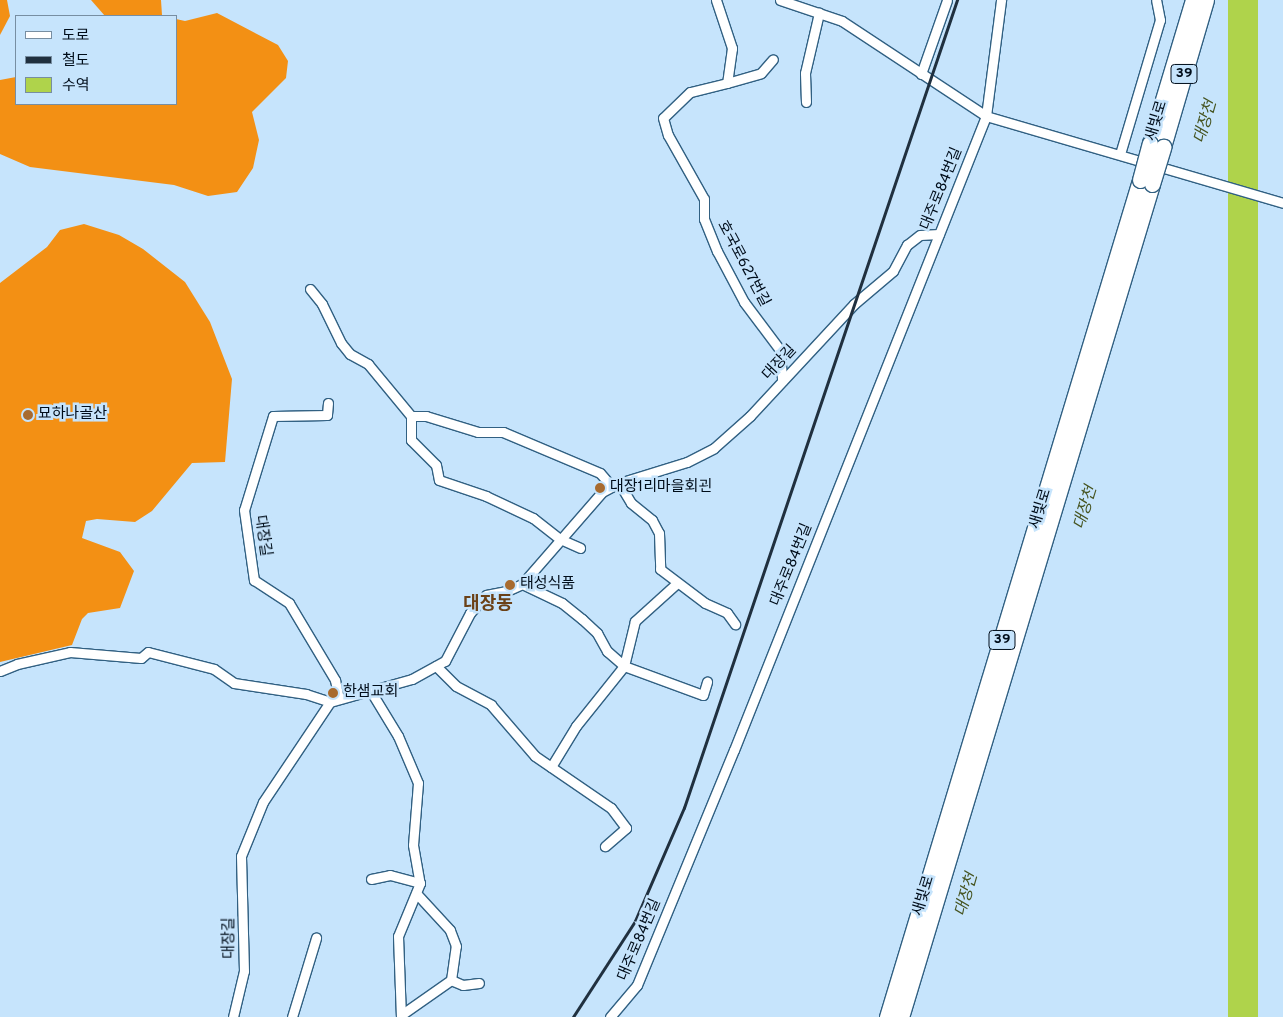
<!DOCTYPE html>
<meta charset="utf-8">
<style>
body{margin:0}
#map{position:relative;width:1283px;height:1017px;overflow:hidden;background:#c6e4fc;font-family:Overpass,"Noto Sans KR",sans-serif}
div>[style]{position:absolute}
.forest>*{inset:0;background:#f39014}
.water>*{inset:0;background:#afd34b;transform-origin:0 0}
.roads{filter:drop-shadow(1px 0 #316082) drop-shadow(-1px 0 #316082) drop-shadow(0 1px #316082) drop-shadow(0 -1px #316082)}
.minor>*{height:9px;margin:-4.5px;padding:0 4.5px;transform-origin:4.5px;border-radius:4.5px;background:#fff}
.trunk>*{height:15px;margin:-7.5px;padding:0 7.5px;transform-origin:7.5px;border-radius:7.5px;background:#fff}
.rail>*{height:2.5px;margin:-1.25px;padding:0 1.25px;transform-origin:1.25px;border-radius:1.25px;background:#20303f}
.bridges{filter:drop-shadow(1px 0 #316082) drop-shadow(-1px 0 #316082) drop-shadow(0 1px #316082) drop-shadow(0 -1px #316082)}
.trunk-bridge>*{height:15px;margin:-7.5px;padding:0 7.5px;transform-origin:7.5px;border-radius:7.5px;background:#fff}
.dots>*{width:14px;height:14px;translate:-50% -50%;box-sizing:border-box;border:2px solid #c6e4fc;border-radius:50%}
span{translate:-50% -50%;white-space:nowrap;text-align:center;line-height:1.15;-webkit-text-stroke:5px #c6e4fc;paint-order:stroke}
.shield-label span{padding:1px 4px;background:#c6e4fc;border:1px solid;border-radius:4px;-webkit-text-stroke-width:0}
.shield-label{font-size:14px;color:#000d1a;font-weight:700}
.street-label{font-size:15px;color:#000d1a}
.poi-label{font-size:15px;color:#000d1a}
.left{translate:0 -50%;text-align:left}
.water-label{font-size:16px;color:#465420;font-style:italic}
.quarter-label{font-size:18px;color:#6b4117;font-weight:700}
.legend{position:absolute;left:15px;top:15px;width:162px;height:90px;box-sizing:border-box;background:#c6e4fc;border:1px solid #778ea2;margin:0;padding:6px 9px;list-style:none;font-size:15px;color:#000d1a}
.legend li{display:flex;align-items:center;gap:10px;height:25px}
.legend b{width:25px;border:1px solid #778ea2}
</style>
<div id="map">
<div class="forest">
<div style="clip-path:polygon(0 0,7px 0,10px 16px,0 35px)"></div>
<div style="clip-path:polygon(91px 0,161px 0,162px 15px,167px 16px,105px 16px)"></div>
<div style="clip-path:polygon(217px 13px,278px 45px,288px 61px,286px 78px,252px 112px,259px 140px,253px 168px,237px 192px,208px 196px,174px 185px,30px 167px,0 154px,0 80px,16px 77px,16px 104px,176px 104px,176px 19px,185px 21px)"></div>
<div style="clip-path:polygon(84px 224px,119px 235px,143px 249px,185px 282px,210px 322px,232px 379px,225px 462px,192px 463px,152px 511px,135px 522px,97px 519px,86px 521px,82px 538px,120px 552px,134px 571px,120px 608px,88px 613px,82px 619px,72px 645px,0 662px,0 283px,47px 247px,60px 230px)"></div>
</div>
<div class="water">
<div style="left:1228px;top:0;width:30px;height:1063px"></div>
</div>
<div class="roads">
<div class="minor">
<div style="left:716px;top:0;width:51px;rotate:71.6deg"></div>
<div style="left:732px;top:48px;width:35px;rotate:98deg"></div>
<div style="left:727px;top:83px;width:38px;rotate:166deg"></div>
<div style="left:690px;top:92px;width:37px;rotate:136deg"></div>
<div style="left:663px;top:118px;width:18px;rotate:74deg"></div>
<div style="left:668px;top:135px;width:73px;rotate:60.6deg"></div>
<div style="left:704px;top:199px;width:20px;rotate:90deg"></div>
<div style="left:704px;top:219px;width:35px;rotate:68deg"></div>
<div style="left:717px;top:251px;width:58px;rotate:62.1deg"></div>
<div style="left:744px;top:302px;width:60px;rotate:53.1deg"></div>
<div style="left:780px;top:350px;width:31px;rotate:86deg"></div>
<div style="left:780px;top:0;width:65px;rotate:18.7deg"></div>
<div style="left:842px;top:21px;width:173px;rotate:33.4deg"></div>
<div style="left:986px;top:116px;width:309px;rotate:16.3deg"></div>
<div style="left:921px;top:74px;width:78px;rotate:-70.6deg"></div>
<div style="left:727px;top:83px;width:35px;rotate:-16deg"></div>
<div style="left:761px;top:73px;width:18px;rotate:-49deg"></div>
<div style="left:806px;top:102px;width:29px;rotate:-92deg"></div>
<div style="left:805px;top:73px;width:62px;rotate:-76.9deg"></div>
<div style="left:1120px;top:154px;width:140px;rotate:-73.4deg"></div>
<div style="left:1160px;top:20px;width:20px;rotate:-101deg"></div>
<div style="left:310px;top:289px;width:19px;rotate:51deg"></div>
<div style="left:322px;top:304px;width:43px;rotate:64deg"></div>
<div style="left:341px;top:343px;width:14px;rotate:51deg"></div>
<div style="left:350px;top:354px;width:21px;rotate:29deg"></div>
<div style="left:368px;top:364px;width:67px;rotate:50.4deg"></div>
<div style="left:411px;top:416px;width:24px;rotate:90deg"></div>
<div style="left:411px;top:440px;width:35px;rotate:45deg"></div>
<div style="left:436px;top:465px;width:15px;rotate:79deg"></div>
<div style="left:439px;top:480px;width:50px;rotate:18.8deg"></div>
<div style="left:486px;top:496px;width:52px;rotate:25.1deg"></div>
<div style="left:533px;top:518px;width:34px;rotate:38deg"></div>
<div style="left:560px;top:539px;width:22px;rotate:24deg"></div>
<div style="left:328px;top:403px;width:12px;rotate:95deg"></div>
<div style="left:327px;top:415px;width:54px;rotate:178.9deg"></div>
<div style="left:273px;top:416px;width:98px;rotate:107.1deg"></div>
<div style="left:244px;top:510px;width:71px;rotate:81.9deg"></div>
<div style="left:254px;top:580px;width:42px;rotate:33.3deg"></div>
<div style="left:289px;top:603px;width:90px;rotate:59.1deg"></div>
<div style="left:335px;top:680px;width:19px;rotate:78deg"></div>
<div style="left:411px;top:416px;width:15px"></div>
<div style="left:426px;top:416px;width:54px;rotate:17.1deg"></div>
<div style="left:478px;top:432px;width:25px"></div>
<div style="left:503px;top:432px;width:105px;rotate:22.9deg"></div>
<div style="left:600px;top:473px;width:18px;rotate:49deg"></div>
<div style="left:619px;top:483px;width:23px;rotate:59deg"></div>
<div style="left:631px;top:503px;width:27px;rotate:39deg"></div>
<div style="left:652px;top:520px;width:15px;rotate:62deg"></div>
<div style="left:659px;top:533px;width:36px;rotate:88deg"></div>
<div style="left:660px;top:569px;width:56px;rotate:37.1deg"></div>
<div style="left:705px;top:603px;width:24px;rotate:24deg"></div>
<div style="left:727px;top:613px;width:14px;rotate:54deg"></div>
<div style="left:522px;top:584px;width:44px;rotate:25.4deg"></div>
<div style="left:562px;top:603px;width:26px;rotate:39deg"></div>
<div style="left:582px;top:619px;width:21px;rotate:43deg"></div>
<div style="left:597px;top:633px;width:21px;rotate:61deg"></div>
<div style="left:607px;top:651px;width:23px;rotate:41deg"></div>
<div style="left:624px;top:666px;width:84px;rotate:20.2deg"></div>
<div style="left:703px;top:695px;width:14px;rotate:-73deg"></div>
<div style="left:436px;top:666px;width:28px;rotate:45deg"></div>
<div style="left:456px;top:686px;width:40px;rotate:28deg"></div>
<div style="left:491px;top:705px;width:67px;rotate:49.2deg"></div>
<div style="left:535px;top:756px;width:92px;rotate:34.4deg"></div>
<div style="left:611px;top:808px;width:25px;rotate:53deg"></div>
<div style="left:626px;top:828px;width:28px;rotate:139deg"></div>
<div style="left:0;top:671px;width:18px;rotate:-22deg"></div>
<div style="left:17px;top:664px;width:54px;rotate:-12.8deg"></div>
<div style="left:70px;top:652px;width:71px;rotate:4.8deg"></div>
<div style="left:141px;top:658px;width:9px;rotate:-41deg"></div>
<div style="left:148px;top:652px;width:68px;rotate:14.4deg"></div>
<div style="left:214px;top:669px;width:24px;rotate:35deg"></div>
<div style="left:234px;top:683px;width:73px;rotate:8.7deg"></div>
<div style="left:306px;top:694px;width:25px;rotate:18deg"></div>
<div style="left:370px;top:690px;width:54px;rotate:58.7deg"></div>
<div style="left:398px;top:736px;width:51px;rotate:66.9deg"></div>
<div style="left:418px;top:783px;width:62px;rotate:94.6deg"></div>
<div style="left:413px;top:845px;width:39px;rotate:80deg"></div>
<div style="left:420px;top:883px;width:57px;rotate:112.5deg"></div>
<div style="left:398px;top:936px;width:81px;rotate:87.9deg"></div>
<div style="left:551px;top:767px;width:48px;rotate:-58.6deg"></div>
<div style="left:576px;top:726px;width:77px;rotate:-51.3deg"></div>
<div style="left:624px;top:666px;width:46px;rotate:-76.3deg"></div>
<div style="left:635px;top:621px;width:55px;rotate:-42.1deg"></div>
<div style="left:371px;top:879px;width:19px;rotate:-12deg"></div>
<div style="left:390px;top:875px;width:31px;rotate:15deg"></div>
<div style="left:451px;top:980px;width:13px;rotate:23deg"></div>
<div style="left:463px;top:985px;width:16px;rotate:-7deg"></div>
<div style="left:401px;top:1015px;width:61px;rotate:-35deg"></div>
<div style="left:451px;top:980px;width:34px;rotate:-82deg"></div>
<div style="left:456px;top:946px;width:17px;rotate:-111deg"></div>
<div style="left:450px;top:930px;width:50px;rotate:-132.6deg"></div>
<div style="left:233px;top:1017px;width:47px;rotate:-76.6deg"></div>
<div style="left:244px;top:971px;width:115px;rotate:-91.5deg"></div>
<div style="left:241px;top:856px;width:58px;rotate:-67.8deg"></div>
<div style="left:263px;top:802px;width:120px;rotate:-56.2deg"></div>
<div style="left:330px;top:702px;width:85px;rotate:-15.7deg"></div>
<div style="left:412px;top:679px;width:38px;rotate:-29deg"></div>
<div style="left:445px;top:661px;width:54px;rotate:-62.5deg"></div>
<div style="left:470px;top:613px;width:24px;rotate:-48deg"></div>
<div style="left:486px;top:595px;width:21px;rotate:-11deg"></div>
<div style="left:507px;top:591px;width:17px;rotate:-25deg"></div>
<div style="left:522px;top:584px;width:122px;rotate:-49deg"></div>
<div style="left:602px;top:492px;width:19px;rotate:-28deg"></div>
<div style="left:619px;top:483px;width:71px;rotate:-17.2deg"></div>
<div style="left:687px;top:462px;width:30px;rotate:-27deg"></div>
<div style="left:714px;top:448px;width:48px;rotate:-41.6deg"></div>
<div style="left:750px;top:416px;width:153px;rotate:-47.1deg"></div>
<div style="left:854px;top:304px;width:51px;rotate:-40.2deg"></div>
<div style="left:893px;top:271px;width:30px;rotate:-62deg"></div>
<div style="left:907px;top:245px;width:16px;rotate:-38deg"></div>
<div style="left:920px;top:235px;width:19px;rotate:-3deg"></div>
<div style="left:292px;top:1017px;width:83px;rotate:-73.1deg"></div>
<div style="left:610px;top:1017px;width:42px;rotate:-49.8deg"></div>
<div style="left:637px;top:985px;width:254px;rotate:-67.6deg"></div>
<div style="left:734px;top:750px;width:682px;rotate:-68.32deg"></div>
<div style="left:986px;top:116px;width:117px;rotate:-82.6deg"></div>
</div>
<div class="trunk">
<div style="left:1150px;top:143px;width:149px;rotate:-73.3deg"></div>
<div style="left:1163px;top:147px;width:153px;rotate:-73.7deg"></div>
<div style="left:887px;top:1017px;width:874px;rotate:-73.18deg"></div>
<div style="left:901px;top:1017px;width:870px;rotate:-73.23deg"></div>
</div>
</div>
<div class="rail">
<div style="left:573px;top:1017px;width:114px;rotate:-57.1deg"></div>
<div style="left:635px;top:921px;width:123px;rotate:-66.6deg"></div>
<div style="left:684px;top:808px;width:853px;rotate:-71.33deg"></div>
</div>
<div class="bridges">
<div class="trunk-bridge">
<div style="left:1140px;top:180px;width:38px;rotate:-75deg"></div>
<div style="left:1152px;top:184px;width:39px;rotate:-73deg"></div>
</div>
</div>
<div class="dots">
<div style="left:28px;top:415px;background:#a86b2f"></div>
<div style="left:600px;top:488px;background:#a86b2f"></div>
<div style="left:510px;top:585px;background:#a86b2f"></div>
<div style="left:333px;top:693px;background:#a86b2f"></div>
</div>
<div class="shield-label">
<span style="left:1184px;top:74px">39</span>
<span style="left:1002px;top:640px">39</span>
</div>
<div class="street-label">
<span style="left:1157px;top:121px;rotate:-73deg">새빛로</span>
<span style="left:942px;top:189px;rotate:-68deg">대주로84번길</span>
<span style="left:743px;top:264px;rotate:62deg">호국로627번길</span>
<span style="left:780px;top:363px;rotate:-47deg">대장길</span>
<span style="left:1041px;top:509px;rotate:-73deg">새빛로</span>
<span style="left:262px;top:536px;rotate:82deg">대장길</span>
<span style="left:792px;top:565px;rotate:-68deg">대주로84번길</span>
<span style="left:924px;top:896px;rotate:-73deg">새빛로</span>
<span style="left:230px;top:938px;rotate:-90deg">대장길</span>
<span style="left:640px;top:940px;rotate:-67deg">대주로84번길</span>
</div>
<div class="poi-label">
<span class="left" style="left:38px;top:415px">묘하나골산</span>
<span class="left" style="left:610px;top:488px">대장1리마을회괸</span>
<span class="left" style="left:520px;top:585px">태성식품</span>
<span class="left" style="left:343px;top:693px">한샘교회</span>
</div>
<div class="water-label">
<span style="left:1206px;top:122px;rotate:-74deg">대장천</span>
<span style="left:1086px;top:508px;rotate:-73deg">대장천</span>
<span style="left:967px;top:895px;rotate:-74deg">대장천</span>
</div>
<div class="quarter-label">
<span style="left:488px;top:605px">대장동</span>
</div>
<ul class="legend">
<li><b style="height:6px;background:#fff"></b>도로</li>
<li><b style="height:6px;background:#20303f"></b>철도</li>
<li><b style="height:14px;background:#afd34b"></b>수역</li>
</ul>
</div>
